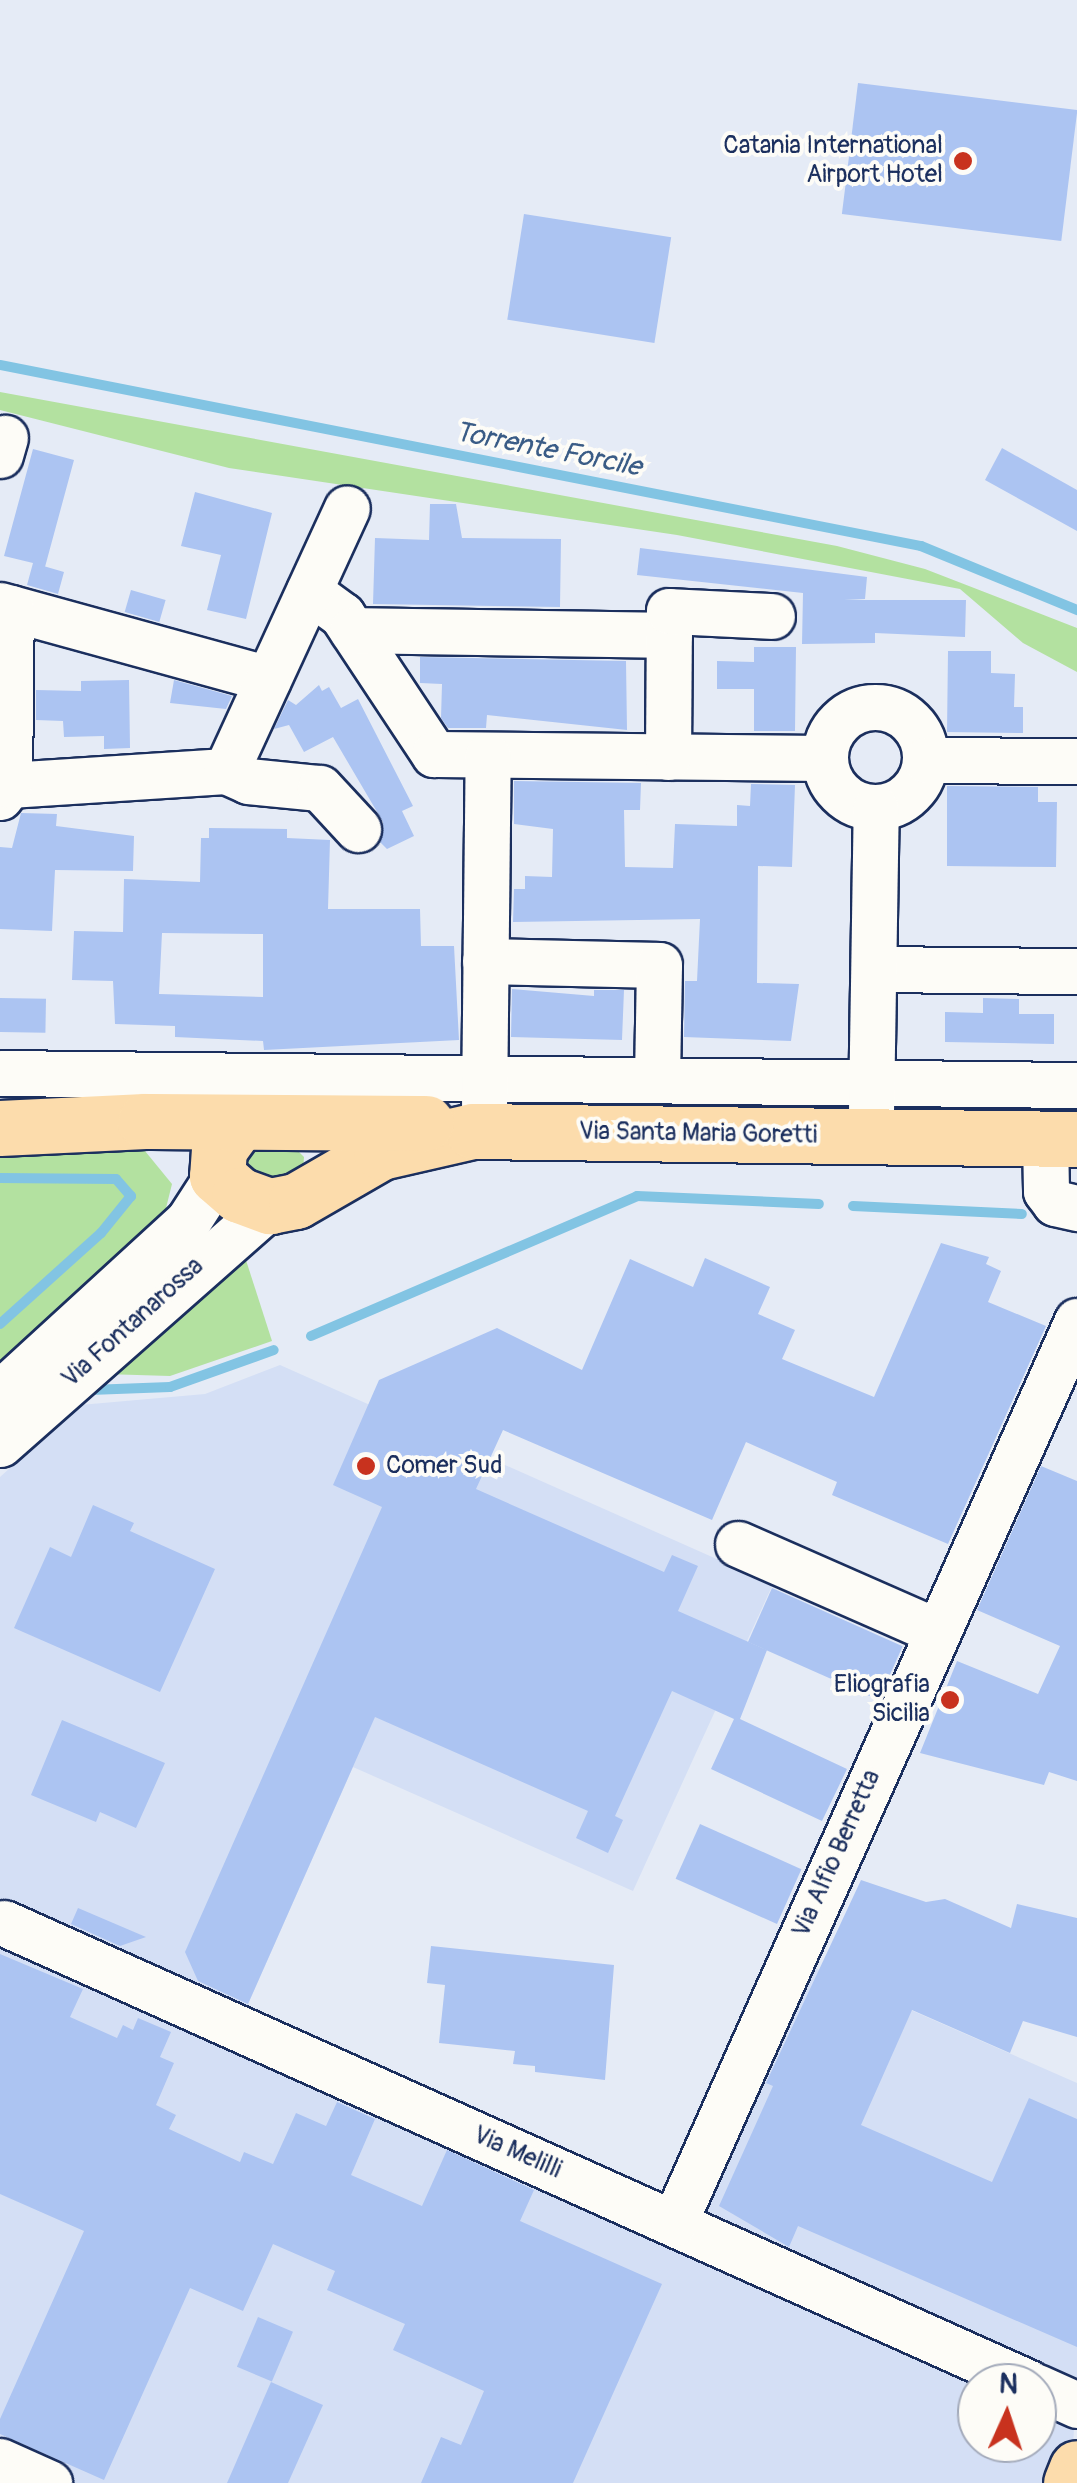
<!DOCTYPE html>
<style>
body{margin:0}
#map{position:relative;width:1077px;height:2483px;overflow:hidden;background:#e5ebf6;font-family:Pangolin,sans-serif}
div>[style]{position:absolute}
.built>*{inset:0;background:#d4dff5}
.green>*{inset:0;background:#b3e1a0}
.stream>*{height:10px;margin:-5px;padding:0 5px;transform-origin:5px;border-radius:5px;background:#82c4e3}
.building>*{inset:0;background:#acc4f2;transform-origin:0 0}
.roads{filter:drop-shadow(2px 0 #1b2f5e) drop-shadow(-2px 0 #1b2f5e) drop-shadow(0 2px #1b2f5e) drop-shadow(0 -2px #1b2f5e)}
.minor>*{height:45px;margin:-22.5px;padding:0 22.5px;transform-origin:22.5px;border-radius:22.5px;background:#fdfcf7}
.minor>.ring{margin:-22.5px;padding:0;box-sizing:content-box;background:none;border:45px solid #fdfcf7;border-radius:50%}
.major>*{height:55px;margin:-27.5px;padding:0 27.5px;transform-origin:27.5px;border-radius:27.5px;background:#fcdcac}
.dots>*{width:28px;height:28px;translate:-50% -50%;box-sizing:border-box;border:5px solid #fdfcf7;border-radius:50%}
span{translate:-50% -50%;white-space:nowrap;text-align:center;line-height:1.15;-webkit-text-stroke:8px #fdfcf7;paint-order:stroke}
.poi-label{font-size:25px;color:#1b2f5e}
.right{translate:-100% -50%;text-align:right}
.left{translate:0 -50%;text-align:left}
.street-label{font-size:25px;color:#1b2f5e}
.water-label{font-size:28px;color:#3a5c86;font-style:italic}
.north{position:absolute;left:957px;top:2363px;width:100px;height:100px;box-sizing:border-box;background:#fdfcf7;border:2px solid #a3aaba;border-radius:50%;rotate:3deg;font-size:28px;font-weight:700;line-height:40px;text-align:center;color:#1b2f5e}
.north::after{content:'';display:block;margin:auto;width:35px;height:45px;background:#c8321e;clip-path:polygon(50% 0,100% 100%,50% 72%,0 100%)}
</style>
<div id="map">
<div class="built">
<div style="clip-path:polygon(evenodd,280px 1365px,773px 1584px,633px 1891px,353px 1767px,244px 2013px,697px 2215px,806px 1964px,1077px 2083px,1077px 2379px,1073px 2445px,1056px 2483px,0 2483px,0 1477px,80px 1405px,205px 1394px,280px 1365px,977px 2383px,1037px 2383px,1037px 2443px,977px 2443px,977px 2383px)"></div>
</div>
<div class="green">
<div style="clip-path:polygon(0 392px,837px 546px,925px 569px,1077px 628px,1077px 672px,1023px 643px,960px 589px,677px 535px,229px 468px,0 410px)"></div>
<div style="clip-path:polygon(0 1147px,145px 1151px,172px 1184px,164px 1216px,0 1367px)"></div>
<div style="clip-path:polygon(294px 1147px,304px 1157px,303px 1170px,281px 1183px,248px 1177px,240px 1154px,245px 1148px)"></div>
<div style="clip-path:polygon(244px 1254px,272px 1341px,170px 1376px,104px 1374px)"></div>
</div>
<div class="stream">
<div style="left:0;top:365px;width:939px;rotate:11.12deg"></div>
<div style="left:921px;top:546px;width:169px;rotate:22.3deg"></div>
<div style="left:0;top:1178px;width:116px;rotate:0.5deg"></div>
<div style="left:116px;top:1179px;width:23px;rotate:49deg"></div>
<div style="left:131px;top:1196px;width:48px;rotate:129deg"></div>
<div style="left:101px;top:1233px;width:136px;rotate:138deg"></div>
<div style="left:853px;top:1206px;width:169px;rotate:2.7deg"></div>
<div style="left:311px;top:1336px;width:355px;rotate:-23.2deg"></div>
<div style="left:637px;top:1196px;width:182px;rotate:2.5deg"></div>
<div style="left:90px;top:1390px;width:80px;rotate:-2.1deg"></div>
<div style="left:170px;top:1387px;width:110px;rotate:-19.6deg"></div>
</div>
<div class="building">
<div style="left:858px;top:83px;width:221px;height:132px;rotate:7deg"></div>
<div style="left:524px;top:214px;width:149px;height:107px;rotate:9deg"></div>
<div style="clip-path:polygon(1002px 448px,1077px 490px,1077px 531px,985px 480px)"></div>
<div style="clip-path:polygon(33px 449px,74px 460px,45px 567px,40px 565px,64px 572px,58px 594px,27px 585px,33px 563px,4px 556px)"></div>
<div style="clip-path:polygon(195px 492px,272px 513px,246px 619px,207px 610px,221px 555px,181px 546px)"></div>
<div style="clip-path:polygon(430px 504px,456px 504px,462px 538px,561px 539px,560px 607px,373px 604px,375px 538px,429px 540px)"></div>
<div style="clip-path:polygon(640px 548px,867px 577px,865px 599px,844px 600px,966px 600px,965px 637px,875px 633px,875px 643px,802px 644px,803px 593px,637px 575px)"></div>
<div style="left:131px;top:590px;width:36px;height:23px;rotate:16deg"></div>
<div style="clip-path:polygon(754px 647px,796px 647px,795px 731px,754px 731px,754px 689px,717px 689px,717px 661px,754px 662px)"></div>
<div style="clip-path:polygon(948px 651px,991px 651px,991px 673px,1015px 674px,1014px 707px,1023px 707px,1023px 733px,947px 732px)"></div>
<div style="clip-path:polygon(420px 657px,626px 661px,627px 730px,487px 715px,486px 728px,448px 728px,441px 718px,442px 684px,420px 683px)"></div>
<div style="clip-path:polygon(129px 680px,130px 748px,104px 749px,104px 736px,64px 737px,63px 721px,36px 720px,36px 690px,81px 691px,81px 681px)"></div>
<div style="clip-path:polygon(174px 680px,232px 696px,226px 709px,170px 703px)"></div>
<div style="clip-path:polygon(319px 685px,322px 691px,329px 687px,341px 708px,358px 699px,413px 806px,402px 811px,414px 836px,387px 849px,380px 842px,383px 822px,333px 737px,304px 752px,289px 725px,274px 729px,288px 700px,296px 705px)"></div>
<div style="clip-path:polygon(514px 781px,641px 783px,640px 810px,624px 810px,625px 867px,673px 868px,675px 824px,737px 826px,737px 805px,750px 806px,751px 784px,795px 785px,792px 867px,758px 866px,757px 983px,799px 984px,791px 1041px,684px 1037px,685px 981px,697px 981px,700px 919px,513px 922px,514px 889px,525px 889px,525px 876px,552px 877px,553px 829px,514px 824px)"></div>
<div style="clip-path:polygon(947px 786px,1038px 787px,1038px 802px,1057px 802px,1056px 867px,947px 866px)"></div>
<div style="clip-path:polygon(21px 813px,57px 814px,56px 826px,134px 836px,133px 871px,55px 870px,52px 931px,0 929px,0 847px,12px 848px)"></div>
<div style="clip-path:polygon(evenodd,209px 828px,287px 829px,287px 838px,330px 840px,328px 909px,420px 909px,421px 946px,454px 946px,459px 1040px,264px 1050px,263px 1041px,175px 1037px,175px 1026px,115px 1024px,113px 981px,72px 980px,74px 931px,123px 932px,124px 879px,200px 882px,201px 838px,209px 838px,209px 828px,162px 933px,263px 934px,263px 997px,159px 994px,162px 933px)"></div>
<div style="clip-path:polygon(512px 989px,594px 996px,594px 990px,624px 990px,622px 1040px,511px 1037px)"></div>
<div style="left:0;top:998px;width:46px;height:34px;rotate:1deg"></div>
<div style="clip-path:polygon(983px 998px,1019px 999px,1019px 1014px,1054px 1014px,1054px 1044px,945px 1042px,945px 1012px,983px 1013px)"></div>
<div style="clip-path:polygon(941px 1243px,989px 1257px,986px 1264px,1001px 1271px,988px 1302px,1046px 1326px,948px 1544px,832px 1495px,837px 1482px,746px 1442px,712px 1520px,503px 1430px,476px 1489px,664px 1572px,672px 1555px,698px 1566px,678px 1611px,767px 1650px,740px 1719px,847px 1769px,822px 1821px,711px 1769px,734px 1719px,672px 1691px,615px 1816px,623px 1820px,608px 1853px,576px 1838px,588px 1811px,375px 1717px,248px 2004px,198px 1981px,185px 1952px,382px 1507px,333px 1485px,379px 1380px,497px 1328px,582px 1370px,630px 1259px,693px 1287px,705px 1258px,770px 1287px,758px 1314px,795px 1330px,782px 1359px,874px 1397px)"></div>
<div style="clip-path:polygon(1041px 1466px,1077px 1481px,1077px 1781px,1049px 1772px,1044px 1785px,920px 1753px,957px 1661px,1038px 1694px,1060px 1646px,977px 1610px)"></div>
<div style="clip-path:polygon(93px 1505px,134px 1523px,130px 1531px,215px 1569px,160px 1692px,14px 1628px,50px 1547px,71px 1557px)"></div>
<div style="left:772px;top:1588px;width:143px;height:59px;rotate:24deg"></div>
<div style="clip-path:polygon(62px 1720px,165px 1763px,136px 1828px,100px 1812px,96px 1822px,31px 1795px)"></div>
<div style="left:700px;top:1824px;width:111px;height:60px;rotate:24deg"></div>
<div style="clip-path:polygon(861px 1880px,926px 1902px,945px 1899px,1011px 1928px,1017px 1904px,1077px 1918px,1077px 2037px,1023px 2021px,1010px 2053px,912px 2010px,861px 2125px,992px 2182px,1029px 2098px,1077px 2119px,1077px 2347px,798px 2226px,789px 2247px,719px 2206px,773px 2086px,766px 2083px)"></div>
<div style="clip-path:polygon(78px 1908px,146px 1937px,120px 1946px,71px 1924px)"></div>
<div style="clip-path:polygon(431px 1946px,614px 1965px,605px 2080px,535px 2072px,535px 2066px,513px 2064px,515px 2051px,439px 2043px,445px 1985px,427px 1983px)"></div>
<div style="clip-path:polygon(0 1954px,83px 1989px,70px 2017px,117px 2038px,123px 2025px,133px 2030px,138px 2018px,171px 2032px,160px 2057px,174px 2063px,156px 2105px,176px 2115px,169px 2129px,240px 2162px,244px 2152px,273px 2164px,296px 2113px,326px 2126px,337px 2102px,375px 2119px,351px 2175px,422px 2206px,447px 2150px,534px 2190px,520px 2221px,662px 2284px,573px 2483px,421px 2483px,441px 2437px,461px 2445px,484px 2391px,393px 2350px,405px 2324px,327px 2290px,335px 2271px,273px 2244px,243px 2311px,190px 2288px,104px 2480px,0 2434px,0 2419px,84px 2231px,0 2194px)"></div>
<div style="left:258px;top:2317px;width:38px;height:54px;rotate:23deg"></div>
<div style="clip-path:polygon(271px 2382px,323px 2405px,288px 2483px,227px 2483px)"></div>
</div>
<div class="roads">
<div class="minor">
<div style="left:0;top:455px;width:18px;rotate:-74deg"></div>
<div style="left:309px;top:591px;width:41px;rotate:36deg"></div>
<div style="left:342px;top:615px;width:167px;rotate:56.5deg"></div>
<div style="left:434px;top:754px;width:391px;rotate:0.6deg"></div>
<div style="left:0;top:605px;width:278px;rotate:15.4deg"></div>
<div style="left:352px;top:630px;width:317px;rotate:0.9deg"></div>
<div class="ring" style="left:825px;top:707px;width:55px;height:55px"></div>
<div style="left:668px;top:757px;width:146px;rotate:-89.6deg"></div>
<div style="left:669px;top:611px;width:103px;rotate:2.8deg"></div>
<div style="left:926px;top:760px;width:151px;rotate:0.4deg"></div>
<div style="left:226px;top:771px;width:289px;rotate:-65.3deg"></div>
<div style="left:9px;top:785px;width:217px;rotate:-3.7deg"></div>
<div style="left:226px;top:771px;width:24px;rotate:24deg"></div>
<div style="left:248px;top:781px;width:72px;rotate:5.6deg"></div>
<div style="left:320px;top:788px;width:56px;rotate:47.2deg"></div>
<div style="left:0;top:797px;width:15px;rotate:-53deg"></div>
<div style="left:9px;top:785px;width:177px;rotate:-89.4deg"></div>
<div style="left:485px;top:961px;width:174px;rotate:1.3deg"></div>
<div style="left:659px;top:965px;width:115px;rotate:91deg"></div>
<div style="left:874px;top:969px;width:203px;rotate:0.6deg"></div>
<div style="left:0;top:1073px;width:1077px;rotate:0.64deg"></div>
<div style="left:484px;top:1109px;width:353px;rotate:-89.4deg"></div>
<div style="left:871px;top:1111px;width:303px;rotate:-89.1deg"></div>
<div style="left:1045px;top:1138px;width:53px;rotate:88.9deg"></div>
<div style="left:1046px;top:1191px;width:15px;rotate:53deg"></div>
<div style="left:1055px;top:1203px;width:23px;rotate:13deg"></div>
<div style="left:0;top:1393px;width:255px;rotate:-42.5deg"></div>
<div style="left:188px;top:1221px;width:54px;rotate:-57.2deg"></div>
<div style="left:0;top:1444px;width:360px;rotate:-41.4deg"></div>
<div style="left:738px;top:1544px;width:216px;rotate:23.7deg"></div>
<div style="left:4px;top:1923px;width:1123px;rotate:24.17deg"></div>
<div style="left:674px;top:2223px;width:988px;rotate:-65.93deg"></div>
<div style="left:1037px;top:2387px;width:44px;rotate:24.2deg"></div>
<div style="left:0;top:2461px;width:54px;rotate:24.2deg"></div>
</div>
<div class="major">
<div style="left:238px;top:1123px;width:32px;rotate:126deg"></div>
<div style="left:219px;top:1149px;width:27px;rotate:94deg"></div>
<div style="left:217px;top:1176px;width:29px;rotate:41deg"></div>
<div style="left:239px;top:1195px;width:33px;rotate:20deg"></div>
<div style="left:270px;top:1206px;width:26px;rotate:-11deg"></div>
<div style="left:296px;top:1201px;width:98px;rotate:-30deg"></div>
<div style="left:381px;top:1152px;width:94px;rotate:-12.9deg"></div>
<div style="left:473px;top:1131px;width:604px;rotate:0.76deg"></div>
<div style="left:0;top:1128px;width:145px;rotate:-2.8deg"></div>
<div style="left:145px;top:1121px;width:281px;rotate:0.4deg"></div>
<div style="left:1071px;top:2483px;width:16px;rotate:-68deg"></div>
</div>
</div>
<div class="dots">
<div style="left:963px;top:161px;background:#c8321e"></div>
<div style="left:366px;top:1466px;background:#c8321e"></div>
<div style="left:950px;top:1700px;background:#c8321e"></div>
</div>
<div class="poi-label">
<span class="right" style="left:943px;top:161px">Catania International<br>Airport Hotel</span>
<span class="left" style="left:386px;top:1466px">Comer Sud</span>
<span class="right" style="left:930px;top:1700px">Eliografia<br>Sicilia</span>
</div>
<div class="street-label">
<span style="left:698px;top:1134px;rotate:1deg">Via Santa Maria Goretti</span>
<span style="left:133px;top:1323px;rotate:-42deg">Via Fontanarossa</span>
<span style="left:837px;top:1854px;rotate:-66deg">Via Alfio Berretta</span>
<span style="left:517px;top:2153px;rotate:24deg">Via Melilli</span>
</div>
<div class="water-label">
<span style="left:548px;top:450px;rotate:11deg">Torrente Forcile</span>
</div>
<div class="north">N</div>
</div>
